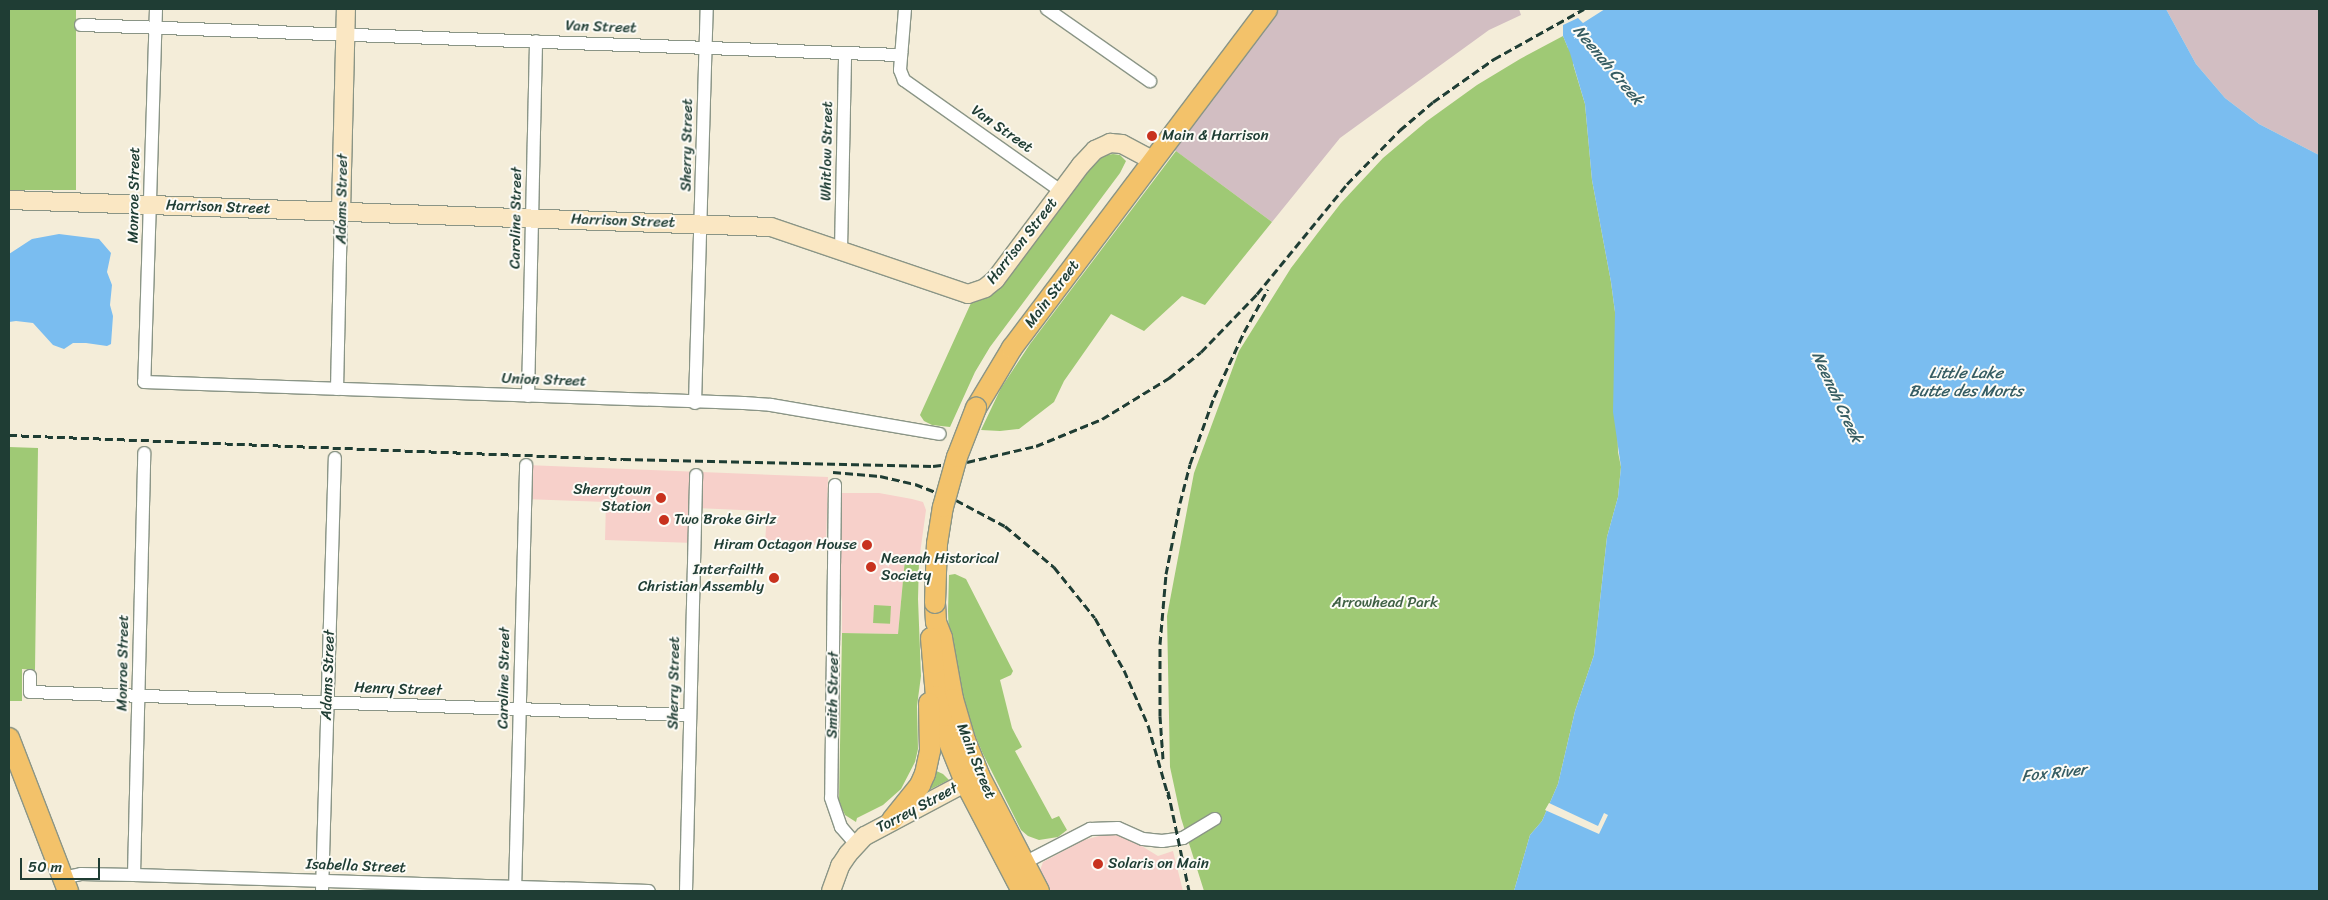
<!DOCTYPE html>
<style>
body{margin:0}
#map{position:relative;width:2328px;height:900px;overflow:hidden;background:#f4edd9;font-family:Sriracha,sans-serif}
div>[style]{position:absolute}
.built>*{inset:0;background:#f7d0ca}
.industrial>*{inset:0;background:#d2bec2}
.green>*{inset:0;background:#9fc975;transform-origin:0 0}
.water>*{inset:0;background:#7abdf0}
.pier>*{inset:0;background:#f4edd9}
.roads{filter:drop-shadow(1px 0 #8a9586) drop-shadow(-1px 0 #8a9586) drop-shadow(0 1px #8a9586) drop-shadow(0 -1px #8a9586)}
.street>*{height:12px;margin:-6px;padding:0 6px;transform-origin:6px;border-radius:6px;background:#fff}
.secondary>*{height:18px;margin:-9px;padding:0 9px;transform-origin:9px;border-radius:9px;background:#fae7c3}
.primary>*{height:20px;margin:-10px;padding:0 10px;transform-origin:10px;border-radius:10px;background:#f3c26a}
.rail>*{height:3px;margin-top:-1.5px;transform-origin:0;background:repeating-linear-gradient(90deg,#1f3d34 0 8px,transparent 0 12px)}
.bridges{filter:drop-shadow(1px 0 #8a9586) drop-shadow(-1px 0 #8a9586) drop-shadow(0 1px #8a9586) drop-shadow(0 -1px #8a9586)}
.primary-bridge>*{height:20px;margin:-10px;padding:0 10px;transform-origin:10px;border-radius:10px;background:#f3c26a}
.dots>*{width:14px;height:14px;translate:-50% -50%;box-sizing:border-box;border:2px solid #fdfcf7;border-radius:50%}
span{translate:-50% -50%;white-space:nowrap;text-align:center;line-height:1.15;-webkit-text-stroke:4px #fdfcf7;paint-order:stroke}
.street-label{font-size:15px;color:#1f3d34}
.poi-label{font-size:15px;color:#1f3d34}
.left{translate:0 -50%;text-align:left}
.right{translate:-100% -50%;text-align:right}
.park-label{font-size:15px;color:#3f6044}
.water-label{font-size:16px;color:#365d63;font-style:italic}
.frame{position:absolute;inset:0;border:10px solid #1f3d34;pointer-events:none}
.scale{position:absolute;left:20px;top:858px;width:80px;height:22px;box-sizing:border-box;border:2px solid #1f3d34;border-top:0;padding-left:6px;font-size:15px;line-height:18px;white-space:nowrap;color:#1f3d34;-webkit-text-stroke:4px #fdfcf7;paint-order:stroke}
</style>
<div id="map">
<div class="built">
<div style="clip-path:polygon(526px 465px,828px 477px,826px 545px,765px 544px,767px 511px,695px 508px,694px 543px,605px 540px,606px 502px,524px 499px)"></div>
<div style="clip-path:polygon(841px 493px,879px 493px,912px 499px,923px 502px,926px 510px,919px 561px,905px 559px,898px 634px,842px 633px,842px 602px,838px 573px)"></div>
<div style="clip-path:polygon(1107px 834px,1127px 837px,1158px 856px,1173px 851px,1183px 891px,1045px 891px,1039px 873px,1043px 862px,1084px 840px)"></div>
</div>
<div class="industrial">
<div style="clip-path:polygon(1267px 9px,1519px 9px,1521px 15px,1489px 30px,1340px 138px,1272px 222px,1165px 143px)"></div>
<div style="clip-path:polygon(2166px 9px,2319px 9px,2319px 155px,2259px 124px,2225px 98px,2196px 64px)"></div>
</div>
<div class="green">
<div style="left:9px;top:9px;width:67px;height:181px"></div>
<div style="clip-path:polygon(1643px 9px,1573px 64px,1585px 104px,1592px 180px,1611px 282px,1615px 312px,1618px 452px,1621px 467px,1618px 497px,1607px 537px,1594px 655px,1575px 711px,1558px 784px,1542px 821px,1530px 835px,1514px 891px,1204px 891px,1181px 818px,1170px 767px,1167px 616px,1194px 473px,1239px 351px,1291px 268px,1320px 230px,1341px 203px,1383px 158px,1427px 121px,1477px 85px,1520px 59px,1563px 36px,1568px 48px)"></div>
<div style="clip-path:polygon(1176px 151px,1272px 222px,1205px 305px,1182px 296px,1144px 331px,1111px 314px,1064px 381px,1054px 402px,1019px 429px,1000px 431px,981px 430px,1001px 388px,1030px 344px)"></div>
<div style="clip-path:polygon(1113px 154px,1120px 155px,1126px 161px,1120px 173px,990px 347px,975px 372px,950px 427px,932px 425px,924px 421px,920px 415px,971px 303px,985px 297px,1096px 160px,1101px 156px)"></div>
<div style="clip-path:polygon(9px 447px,38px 448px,35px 670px,22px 669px,22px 701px,10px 701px,9px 697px)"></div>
<div style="clip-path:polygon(905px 559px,919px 561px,918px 599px,921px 676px,917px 706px,918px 749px,915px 762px,901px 789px,883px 805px,857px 818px,856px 822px,845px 815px,839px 802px,842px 633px,898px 634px)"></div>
<div style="clip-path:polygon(955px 574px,966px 579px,1013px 671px,1011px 675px,1000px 680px,1012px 728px,1022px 747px,1015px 751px,1052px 819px,1059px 816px,1067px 830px,1058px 837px,1039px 840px,1028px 836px,1021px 830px,983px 754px,958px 694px,949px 639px,948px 611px,949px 575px)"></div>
<div style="left:874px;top:605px;width:17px;height:18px;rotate:3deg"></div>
<div style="clip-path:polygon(932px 769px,943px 774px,949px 780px,921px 794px)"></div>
</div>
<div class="water">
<div style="clip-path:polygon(1605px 9px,2166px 9px,2196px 64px,2225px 98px,2259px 124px,2319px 155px,2319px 891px,1514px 891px,1530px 835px,1542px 821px,1558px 784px,1575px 711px,1594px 655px,1607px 537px,1618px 497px,1621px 467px,1613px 412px,1615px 312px,1611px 282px,1592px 180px,1585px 104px,1570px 53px,1563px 36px,1563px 25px,1578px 18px,1583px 23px)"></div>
<div style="clip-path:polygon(59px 234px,99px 239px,111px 253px,107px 272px,112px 285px,110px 305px,113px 316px,111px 344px,107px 346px,86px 343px,73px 343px,64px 349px,53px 345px,33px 323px,16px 321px,9px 322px,9px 254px,32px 239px)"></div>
</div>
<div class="pier">
<div style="clip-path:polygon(1549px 803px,1598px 826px,1604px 813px,1608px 815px,1599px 834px,1545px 810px)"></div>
</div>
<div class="roads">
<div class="street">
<div style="left:156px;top:9px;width:373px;rotate:91.8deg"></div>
<div style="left:144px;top:382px;width:600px;rotate:2deg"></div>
<div style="left:744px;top:403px;width:27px;rotate:4deg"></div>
<div style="left:771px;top:405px;width:171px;rotate:9.7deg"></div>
<div style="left:905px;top:9px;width:61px;rotate:94.7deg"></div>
<div style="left:900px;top:70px;width:11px;rotate:68deg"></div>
<div style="left:904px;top:80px;width:192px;rotate:35.3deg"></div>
<div style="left:1047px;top:9px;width:126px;rotate:35deg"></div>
<div style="left:81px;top:25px;width:821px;rotate:2.1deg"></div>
<div style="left:841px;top:250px;width:197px;rotate:-88.8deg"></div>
<div style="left:337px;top:389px;width:178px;rotate:-88.7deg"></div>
<div style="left:528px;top:396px;width:355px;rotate:-88.7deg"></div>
<div style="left:695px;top:403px;width:394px;rotate:-88.3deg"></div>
<div style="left:835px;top:485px;width:313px;rotate:90.7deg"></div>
<div style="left:831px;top:798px;width:31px;rotate:71deg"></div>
<div style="left:841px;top:827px;width:23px;rotate:49deg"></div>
<div style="left:30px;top:676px;width:16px;rotate:90deg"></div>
<div style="left:30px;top:692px;width:660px;rotate:2deg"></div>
<div style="left:1020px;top:865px;width:79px;rotate:-27.2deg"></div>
<div style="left:1090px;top:829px;width:28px;rotate:-2deg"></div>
<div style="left:1118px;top:828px;width:27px;rotate:24deg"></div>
<div style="left:1143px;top:839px;width:19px;rotate:6deg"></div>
<div style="left:1162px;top:841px;width:21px;rotate:-8deg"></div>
<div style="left:1183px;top:838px;width:37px;rotate:-31deg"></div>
<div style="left:134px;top:875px;width:422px;rotate:-88.6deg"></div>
<div style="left:62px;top:878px;width:19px;rotate:-12deg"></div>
<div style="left:81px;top:874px;width:53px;rotate:1.1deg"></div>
<div style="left:134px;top:875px;width:515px;rotate:1.78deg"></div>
<div style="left:322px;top:891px;width:433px;rotate:-88.3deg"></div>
<div style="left:515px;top:891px;width:426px;rotate:-88.5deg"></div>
<div style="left:686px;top:891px;width:416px;rotate:-88.6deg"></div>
</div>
<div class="secondary">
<div style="left:9px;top:200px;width:762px;rotate:2.03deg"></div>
<div style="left:771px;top:227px;width:208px;rotate:18.8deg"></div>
<div style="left:968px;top:294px;width:18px;rotate:-19deg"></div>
<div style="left:985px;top:288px;width:13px;rotate:-39deg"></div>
<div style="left:995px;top:280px;width:144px;rotate:-53.2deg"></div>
<div style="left:1081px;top:165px;width:21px;rotate:-47deg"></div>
<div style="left:1095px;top:150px;width:17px;rotate:-25deg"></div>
<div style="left:1110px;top:143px;width:12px;rotate:5deg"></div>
<div style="left:1122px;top:144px;width:34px;rotate:28deg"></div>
<div style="left:341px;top:211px;width:202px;rotate:-88.6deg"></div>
<div style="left:831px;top:891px;width:27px;rotate:-70deg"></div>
<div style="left:840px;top:866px;width:14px;rotate:-56deg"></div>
<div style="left:848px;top:854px;width:25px;rotate:-47deg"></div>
<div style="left:865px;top:836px;width:126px;rotate:-28deg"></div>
</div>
<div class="primary">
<div style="left:976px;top:408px;width:70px;rotate:-59deg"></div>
<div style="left:1012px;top:348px;width:424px;rotate:-53deg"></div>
<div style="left:935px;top:603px;width:19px;rotate:87deg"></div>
<div style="left:936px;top:622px;width:17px;rotate:69deg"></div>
<div style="left:942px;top:638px;width:62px;rotate:79.8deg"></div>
<div style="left:953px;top:699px;width:43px;rotate:73.7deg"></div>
<div style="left:965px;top:740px;width:38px;rotate:68deg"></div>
<div style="left:979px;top:775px;width:131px;rotate:62.7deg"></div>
<div style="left:931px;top:638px;width:58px;rotate:85.1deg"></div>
<div style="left:936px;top:696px;width:40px;rotate:75.6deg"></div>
<div style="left:946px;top:735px;width:51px;rotate:68deg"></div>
<div style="left:965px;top:782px;width:123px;rotate:62.4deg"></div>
<div style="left:9px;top:738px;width:164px;rotate:68.9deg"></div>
<div style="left:892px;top:820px;width:45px;rotate:-51.3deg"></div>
<div style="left:920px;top:785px;width:12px;rotate:-66deg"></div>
<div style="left:925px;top:774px;width:25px;rotate:-78deg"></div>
<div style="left:930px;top:750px;width:47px;rotate:-91.2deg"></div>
</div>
</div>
<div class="rail">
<div style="left:9px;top:435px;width:614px;rotate:2.24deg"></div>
<div style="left:623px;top:459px;width:310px;rotate:1.3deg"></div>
<div style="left:933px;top:466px;width:34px;rotate:-7deg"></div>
<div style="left:967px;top:462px;width:71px;rotate:-13.1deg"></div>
<div style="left:1036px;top:446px;width:71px;rotate:-22.2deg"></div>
<div style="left:1102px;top:419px;width:79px;rotate:-31.5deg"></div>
<div style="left:1169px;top:378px;width:41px;rotate:-39.1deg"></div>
<div style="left:1201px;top:352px;width:81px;rotate:-46deg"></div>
<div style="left:1257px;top:294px;width:142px;rotate:-50.7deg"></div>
<div style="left:1347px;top:184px;width:76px;rotate:-45.5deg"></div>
<div style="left:1400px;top:130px;width:43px;rotate:-40.3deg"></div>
<div style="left:1433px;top:102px;width:75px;rotate:-35.2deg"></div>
<div style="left:1494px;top:59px;width:103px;rotate:-29.1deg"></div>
<div style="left:833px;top:472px;width:47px;rotate:4.9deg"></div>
<div style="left:880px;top:476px;width:36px;rotate:13deg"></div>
<div style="left:915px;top:484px;width:44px;rotate:21.3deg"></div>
<div style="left:956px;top:500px;width:55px;rotate:28deg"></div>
<div style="left:1005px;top:526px;width:64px;rotate:39.9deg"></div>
<div style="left:1054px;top:567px;width:65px;rotate:51.2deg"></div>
<div style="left:1095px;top:618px;width:60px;rotate:60.9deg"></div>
<div style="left:1124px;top:670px;width:60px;rotate:66.4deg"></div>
<div style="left:1148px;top:725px;width:76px;rotate:74deg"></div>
<div style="left:1163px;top:759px;width:43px;rotate:-94deg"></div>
<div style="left:1160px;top:716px;width:72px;rotate:-90deg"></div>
<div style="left:1160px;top:644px;width:70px;rotate:-85.1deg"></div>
<div style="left:1166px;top:574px;width:72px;rotate:-78.8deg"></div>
<div style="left:1180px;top:503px;width:40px;rotate:-75.6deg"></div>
<div style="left:1190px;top:464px;width:71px;rotate:-70.3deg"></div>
<div style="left:1214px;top:397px;width:72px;rotate:-65.2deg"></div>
<div style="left:1244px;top:332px;width:49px;rotate:-60.8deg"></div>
<div style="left:1168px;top:791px;width:102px;rotate:78.1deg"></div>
</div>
<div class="bridges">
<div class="primary-bridge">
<div style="left:935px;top:603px;width:59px;rotate:-88.1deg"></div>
<div style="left:937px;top:544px;width:37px;rotate:-81deg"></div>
<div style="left:943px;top:507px;width:52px;rotate:-74.4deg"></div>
<div style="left:957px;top:457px;width:53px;rotate:-68.8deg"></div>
</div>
</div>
<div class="dots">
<div style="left:1152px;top:136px;background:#c8321e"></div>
<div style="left:661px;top:498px;background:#c8321e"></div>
<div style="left:664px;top:520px;background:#c8321e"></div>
<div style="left:867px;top:545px;background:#c8321e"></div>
<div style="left:871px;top:567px;background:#c8321e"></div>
<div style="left:774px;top:578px;background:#c8321e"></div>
<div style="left:1098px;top:864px;background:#c8321e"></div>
</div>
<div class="street-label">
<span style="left:601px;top:27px;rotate:2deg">Van Street</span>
<span style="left:1002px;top:129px;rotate:35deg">Van Street</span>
<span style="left:687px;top:145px;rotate:-89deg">Sherry Street</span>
<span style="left:827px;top:151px;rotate:-89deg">Whitlow Street</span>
<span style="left:134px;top:195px;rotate:-89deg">Monroe Street</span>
<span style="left:342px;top:199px;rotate:-89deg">Adams Street</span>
<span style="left:218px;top:207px;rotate:2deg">Harrison Street</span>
<span style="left:516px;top:218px;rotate:-89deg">Caroline Street</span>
<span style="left:623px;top:221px;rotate:2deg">Harrison Street</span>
<span style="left:1022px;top:241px;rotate:-52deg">Harrison Street</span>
<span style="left:1052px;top:294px;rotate:-53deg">Main Street</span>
<span style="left:544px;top:380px;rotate:2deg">Union Street</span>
<span style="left:123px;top:663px;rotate:-89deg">Monroe Street</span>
<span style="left:328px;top:675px;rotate:-88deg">Adams Street</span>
<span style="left:504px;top:678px;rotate:-89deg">Caroline Street</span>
<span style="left:674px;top:683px;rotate:-89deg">Sherry Street</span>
<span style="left:398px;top:689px;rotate:2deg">Henry Street</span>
<span style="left:833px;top:695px;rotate:-89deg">Smith Street</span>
<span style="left:976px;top:761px;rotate:68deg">Main Street</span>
<span style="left:917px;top:808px;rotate:-28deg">Torrey Street</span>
<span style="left:356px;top:866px;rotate:2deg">Isabella Street</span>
</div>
<div class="poi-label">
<span class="left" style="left:1162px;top:136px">Main &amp; Harrison</span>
<span class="right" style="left:651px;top:498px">Sherrytown<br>Station</span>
<span class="left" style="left:674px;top:520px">Two Broke Girlz</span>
<span class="right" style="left:857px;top:545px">Hiram Octagon House</span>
<span class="left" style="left:881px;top:567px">Neenah Historical<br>Society</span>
<span class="right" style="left:764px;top:578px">Interfailth<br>Christian Assembly</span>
<span class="left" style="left:1108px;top:864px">Solaris on Main</span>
</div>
<div class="park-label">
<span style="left:1385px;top:603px">Arrowhead Park</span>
</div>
<div class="water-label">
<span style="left:1608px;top:65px;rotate:50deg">Neenah Creek</span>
<span style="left:1966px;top:382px">Little Lake<br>Butte des Morts</span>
<span style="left:1837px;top:397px;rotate:65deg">Neenah Creek</span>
<span style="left:2054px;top:773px;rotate:-6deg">Fox River</span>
</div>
<div class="frame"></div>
<div class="scale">50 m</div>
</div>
